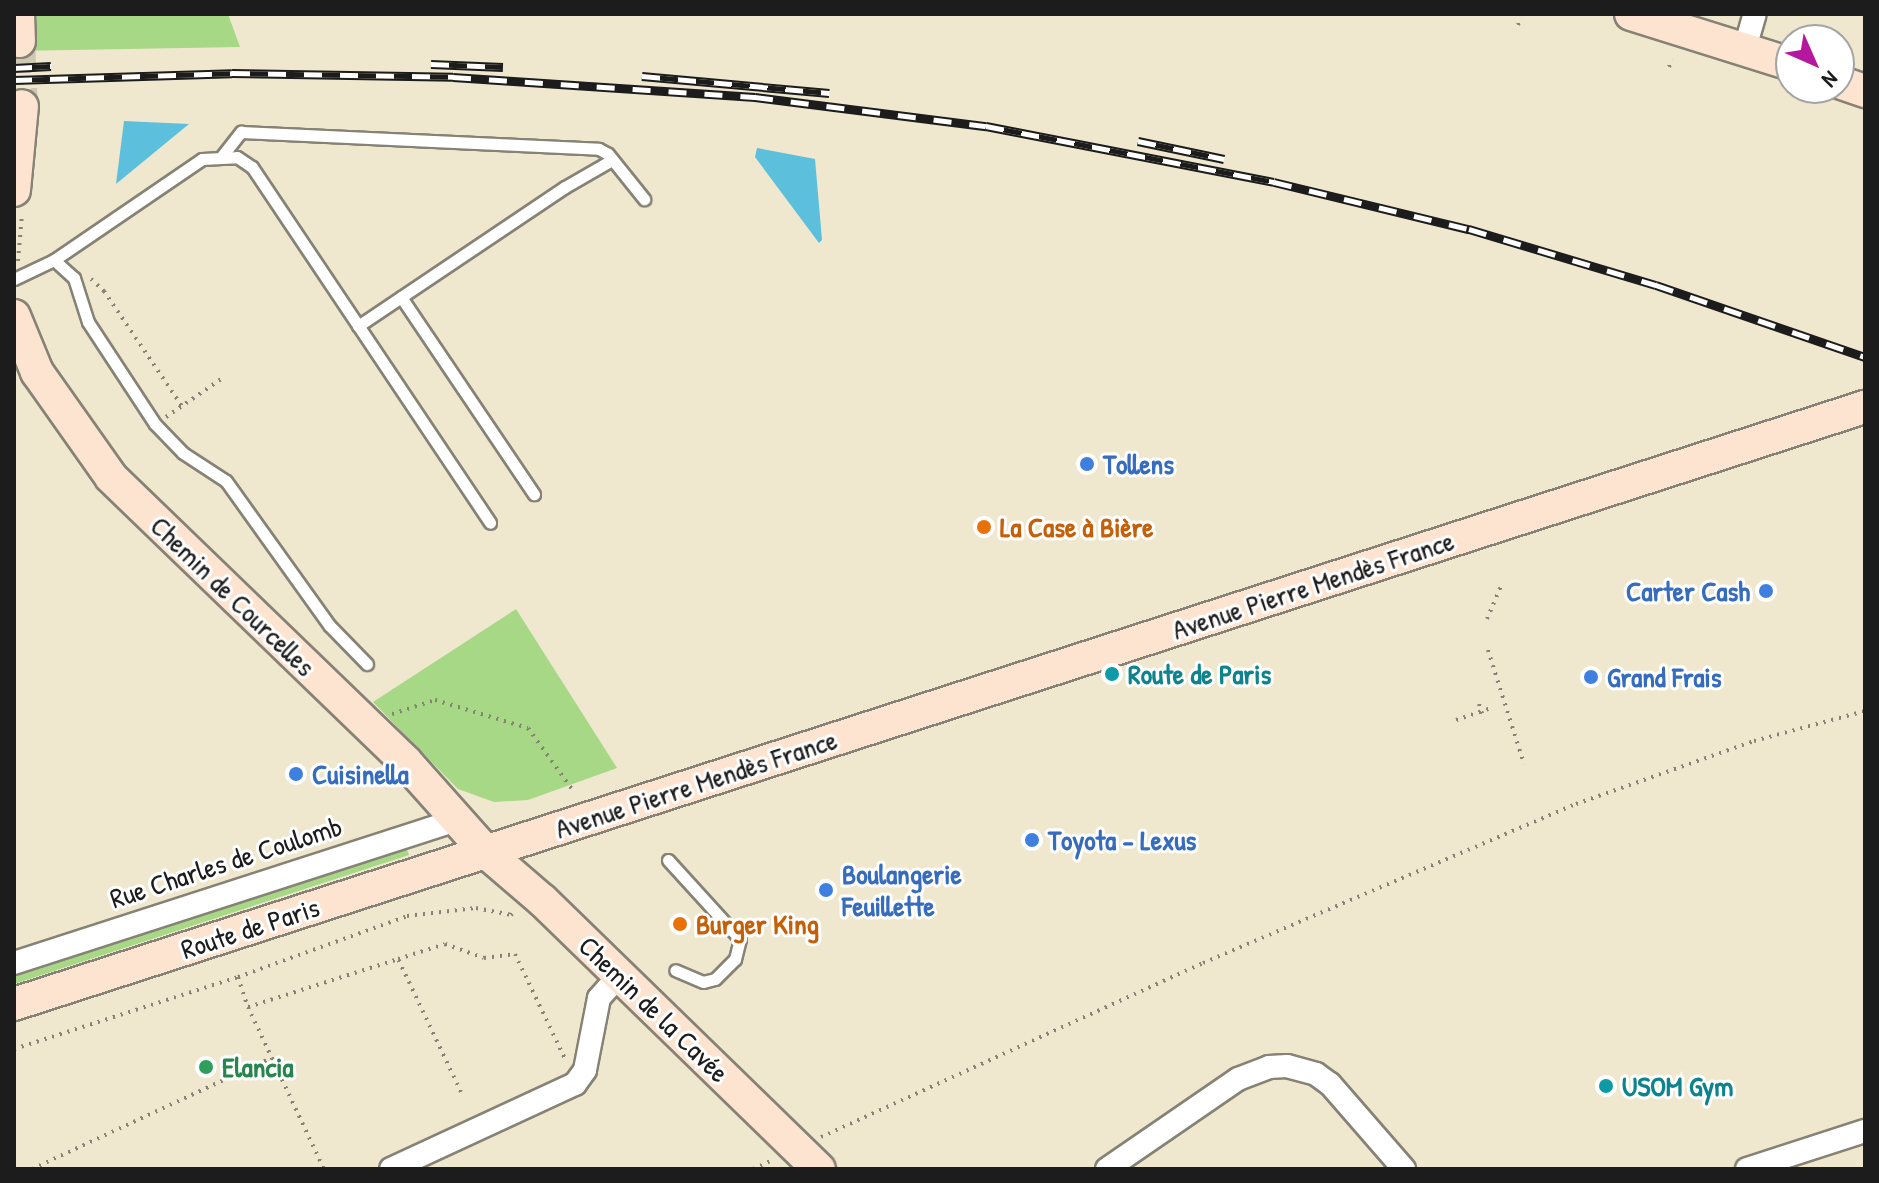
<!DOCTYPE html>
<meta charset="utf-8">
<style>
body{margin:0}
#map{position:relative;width:1879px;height:1183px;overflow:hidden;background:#efe8ce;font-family:"Patrick Hand",sans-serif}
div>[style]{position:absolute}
.green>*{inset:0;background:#a7d886}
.water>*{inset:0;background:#5cbfdb}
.secondary-tunnel>*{height:32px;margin-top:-16px;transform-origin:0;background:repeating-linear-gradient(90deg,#cfc9b3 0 32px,transparent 0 48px)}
.path>*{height:4px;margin-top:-2px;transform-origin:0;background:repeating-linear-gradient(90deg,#868275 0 2px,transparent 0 8px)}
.roads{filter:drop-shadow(2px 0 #868275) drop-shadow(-2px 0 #868275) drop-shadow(0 2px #868275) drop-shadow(0 -2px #868275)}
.lane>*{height:11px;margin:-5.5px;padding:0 5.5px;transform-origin:5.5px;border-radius:5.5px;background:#fff}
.street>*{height:22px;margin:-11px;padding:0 11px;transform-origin:11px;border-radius:11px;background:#fff}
.secondary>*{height:32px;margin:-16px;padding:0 16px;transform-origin:16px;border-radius:16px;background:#fde4d1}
.rail>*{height:9px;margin-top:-4.5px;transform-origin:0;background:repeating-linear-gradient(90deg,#fff 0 18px,#1c1c1c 0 36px);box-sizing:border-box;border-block:2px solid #1c1c1c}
.dots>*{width:22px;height:22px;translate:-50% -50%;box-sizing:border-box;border:4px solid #fff;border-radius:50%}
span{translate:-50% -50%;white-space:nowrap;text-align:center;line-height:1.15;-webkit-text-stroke:6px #fff;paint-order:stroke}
.shop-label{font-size:28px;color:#366cbe;font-weight:700}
.left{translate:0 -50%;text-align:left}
.right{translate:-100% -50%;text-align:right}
.food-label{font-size:28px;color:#c56008;font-weight:700}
.street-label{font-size:28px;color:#1c1c1c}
.culture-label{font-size:28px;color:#0d838f;font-weight:700}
.leisure-label{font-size:28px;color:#27864d;font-weight:700}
.frame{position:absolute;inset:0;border:16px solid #1c1c1c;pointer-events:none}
.north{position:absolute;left:1775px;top:24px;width:80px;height:80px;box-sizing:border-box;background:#fff;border:2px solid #a4a4a4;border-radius:50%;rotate:135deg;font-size:22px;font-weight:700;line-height:32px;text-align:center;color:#1c1c1c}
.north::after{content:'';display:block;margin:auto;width:28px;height:36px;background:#b5179e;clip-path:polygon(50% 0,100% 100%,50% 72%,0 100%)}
</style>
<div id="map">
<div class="green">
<div style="clip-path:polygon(14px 14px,228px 14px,240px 47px,14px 51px)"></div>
<div style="clip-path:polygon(516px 609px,617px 768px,528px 800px,494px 802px,458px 789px,373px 702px)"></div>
<div style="clip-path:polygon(406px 847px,409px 855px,14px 984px,14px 977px)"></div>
</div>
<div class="water">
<div style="clip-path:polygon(124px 121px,189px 124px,116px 184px)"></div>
<div style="clip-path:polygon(757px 148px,815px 159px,822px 240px,819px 243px,755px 157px)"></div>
</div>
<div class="secondary-tunnel">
<div style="left:19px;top:41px;width:65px;rotate:87.4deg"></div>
</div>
<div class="path">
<div style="left:1518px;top:25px;width:8px;rotate:-67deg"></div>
<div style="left:1669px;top:67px;width:8px;rotate:-67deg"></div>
<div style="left:18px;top:261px;width:47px;rotate:-85.1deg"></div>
<div style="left:91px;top:279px;width:18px;rotate:43deg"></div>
<div style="left:104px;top:291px;width:139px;rotate:55.9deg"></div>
<div style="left:166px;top:417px;width:70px;rotate:-34.6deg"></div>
<div style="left:1487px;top:619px;width:36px;rotate:-67deg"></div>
<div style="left:1488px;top:650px;width:120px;rotate:72.5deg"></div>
<div style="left:1479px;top:704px;width:16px;rotate:72deg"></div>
<div style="left:392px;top:714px;width:45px;rotate:-18deg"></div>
<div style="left:435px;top:700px;width:97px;rotate:16.8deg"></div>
<div style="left:528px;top:728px;width:79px;rotate:54.3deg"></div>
<div style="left:1456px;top:720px;width:36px;rotate:-19deg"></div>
<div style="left:238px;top:977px;width:32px;rotate:72deg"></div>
<div style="left:248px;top:1007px;width:179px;rotate:64.9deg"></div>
<div style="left:248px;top:1007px;width:157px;rotate:-17.7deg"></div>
<div style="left:14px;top:1049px;width:235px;rotate:-17.8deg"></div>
<div style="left:238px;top:977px;width:180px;rotate:-19.8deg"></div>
<div style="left:407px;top:916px;width:69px;rotate:-6.6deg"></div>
<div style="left:476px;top:908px;width:36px;rotate:11deg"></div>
<div style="left:511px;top:915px;width:4px;rotate:-45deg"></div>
<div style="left:461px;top:1092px;width:147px;rotate:-115.3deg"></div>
<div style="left:398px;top:959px;width:49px;rotate:-17.7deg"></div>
<div style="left:445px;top:944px;width:41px;rotate:19.7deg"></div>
<div style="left:484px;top:958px;width:31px;rotate:-7deg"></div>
<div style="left:515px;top:954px;width:119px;rotate:64.5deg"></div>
<div style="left:821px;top:1137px;width:420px;rotate:-24.5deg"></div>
<div style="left:1203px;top:963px;width:405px;rotate:-23.1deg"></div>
<div style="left:1576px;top:804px;width:189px;rotate:-19.5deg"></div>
<div style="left:1754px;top:741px;width:115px;rotate:-15.1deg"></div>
<div style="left:32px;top:1169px;width:264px;rotate:-24.9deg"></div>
<div style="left:753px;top:1169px;width:21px;rotate:-25deg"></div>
</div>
<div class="roads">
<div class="lane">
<div style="left:222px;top:156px;width:31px;rotate:-52deg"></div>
<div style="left:241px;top:132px;width:358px;rotate:2.7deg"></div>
<div style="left:599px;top:149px;width:10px;rotate:29deg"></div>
<div style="left:608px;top:154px;width:58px;rotate:51.3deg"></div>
<div style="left:54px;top:260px;width:27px;rotate:42deg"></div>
<div style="left:74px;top:278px;width:46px;rotate:72.3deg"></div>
<div style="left:88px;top:322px;width:122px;rotate:56.7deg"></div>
<div style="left:155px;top:424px;width:40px;rotate:46deg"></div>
<div style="left:183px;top:453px;width:51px;rotate:33.1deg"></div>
<div style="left:226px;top:481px;width:178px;rotate:54.4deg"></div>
<div style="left:330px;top:626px;width:53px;rotate:45.8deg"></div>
<div style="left:14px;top:279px;width:44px;rotate:-25.4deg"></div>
<div style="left:54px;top:260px;width:179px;rotate:-34.3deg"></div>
<div style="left:202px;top:159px;width:35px;rotate:-3deg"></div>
<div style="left:237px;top:157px;width:18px;rotate:34deg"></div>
<div style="left:252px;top:167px;width:428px;rotate:56.2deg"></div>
<div style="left:401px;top:297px;width:238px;rotate:56deg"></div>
<div style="left:358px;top:326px;width:249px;rotate:-33.9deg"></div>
<div style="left:565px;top:187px;width:54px;rotate:-29.9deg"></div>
<div style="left:668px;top:860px;width:107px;rotate:47.7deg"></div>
<div style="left:740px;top:939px;width:21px;rotate:104deg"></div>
<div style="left:735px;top:959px;width:28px;rotate:135deg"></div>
<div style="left:715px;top:979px;width:12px;rotate:166deg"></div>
<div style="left:703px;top:982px;width:30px;rotate:-157deg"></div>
</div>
<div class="street">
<div style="left:1745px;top:48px;width:35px;rotate:-74deg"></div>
<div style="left:14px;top:963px;width:466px;rotate:-17.9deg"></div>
<div style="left:391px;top:1169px;width:203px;rotate:-24.8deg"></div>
<div style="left:575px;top:1084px;width:17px;rotate:-54deg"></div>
<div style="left:585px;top:1070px;width:73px;rotate:-79deg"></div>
<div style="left:599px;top:998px;width:30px;rotate:-48deg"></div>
<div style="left:1107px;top:1169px;width:159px;rotate:-34.5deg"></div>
<div style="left:1238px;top:1079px;width:33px;rotate:-21deg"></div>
<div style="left:1269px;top:1067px;width:18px;rotate:-3deg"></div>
<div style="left:1287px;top:1066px;width:30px;rotate:15deg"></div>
<div style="left:1316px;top:1074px;width:17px;rotate:36deg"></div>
<div style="left:1330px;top:1084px;width:113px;rotate:49deg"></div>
<div style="left:1747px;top:1169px;width:124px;rotate:-17.9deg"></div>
</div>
<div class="secondary">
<div style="left:18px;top:14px;width:27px;rotate:88deg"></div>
<div style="left:1631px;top:14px;width:168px;rotate:17.4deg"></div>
<div style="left:1839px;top:82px;width:28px;rotate:19deg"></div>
<div style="left:14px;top:190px;width:84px;rotate:-84.6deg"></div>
<div style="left:14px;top:316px;width:61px;rotate:67.7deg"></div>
<div style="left:37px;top:372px;width:128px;rotate:54.8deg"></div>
<div style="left:111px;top:477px;width:409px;rotate:44deg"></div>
<div style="left:405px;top:761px;width:122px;rotate:48.3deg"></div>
<div style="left:486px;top:852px;width:75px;rotate:40.7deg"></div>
<div style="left:543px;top:901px;width:385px;rotate:44.2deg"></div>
<div style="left:14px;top:1004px;width:1945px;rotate:-17.88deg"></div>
</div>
</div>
<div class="rail">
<div style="left:431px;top:64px;width:72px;rotate:2.4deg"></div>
<div style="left:14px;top:68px;width:37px;rotate:-3deg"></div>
<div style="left:642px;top:76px;width:188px;rotate:5.2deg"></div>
<div style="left:14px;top:80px;width:218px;rotate:-1.8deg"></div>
<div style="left:232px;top:73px;width:221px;rotate:1deg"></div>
<div style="left:453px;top:77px;width:303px;rotate:3.8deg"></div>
<div style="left:755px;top:97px;width:233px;rotate:7.2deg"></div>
<div style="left:986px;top:126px;width:293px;rotate:11deg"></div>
<div style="left:1274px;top:182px;width:201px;rotate:13.6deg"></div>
<div style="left:1469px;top:229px;width:195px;rotate:16.7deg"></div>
<div style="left:1656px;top:285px;width:221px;rotate:19deg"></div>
<div style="left:1138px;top:141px;width:88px;rotate:11.8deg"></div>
</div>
<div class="dots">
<div style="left:1087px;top:464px;background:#3f7fe0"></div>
<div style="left:984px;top:527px;background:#e8710a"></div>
<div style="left:1766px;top:591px;background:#3f7fe0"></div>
<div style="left:1112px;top:674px;background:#0f9aa8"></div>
<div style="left:1591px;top:677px;background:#3f7fe0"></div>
<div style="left:296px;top:774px;background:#3f7fe0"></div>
<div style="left:1032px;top:840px;background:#3f7fe0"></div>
<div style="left:826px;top:890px;background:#3f7fe0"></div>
<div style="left:680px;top:924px;background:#e8710a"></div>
<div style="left:206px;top:1067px;background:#2e9e5b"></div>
<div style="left:1606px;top:1086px;background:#0f9aa8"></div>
</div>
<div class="shop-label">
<span class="left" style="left:1103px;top:464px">Tollens</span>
<span class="right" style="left:1750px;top:591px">Carter Cash</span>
<span class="left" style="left:1607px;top:677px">Grand Frais</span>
<span class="left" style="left:312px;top:774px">Cuisinella</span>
<span class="left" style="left:1048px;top:840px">Toyota - Lexus</span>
<span class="left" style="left:842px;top:890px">Boulangerie<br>Feuillette</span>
</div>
<div class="food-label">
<span class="left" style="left:1000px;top:527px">La Case à Bière</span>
<span class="left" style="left:696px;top:924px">Burger King</span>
</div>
<div class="street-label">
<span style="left:1313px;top:585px;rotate:-18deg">Avenue Pierre Mendès France</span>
<span style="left:233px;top:596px;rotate:44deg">Chemin de Courcelles</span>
<span style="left:696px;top:784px;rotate:-18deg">Avenue Pierre Mendès France</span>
<span style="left:226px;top:862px;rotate:-18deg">Rue Charles de Coulomb</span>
<span style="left:250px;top:928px;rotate:-18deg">Route de Paris</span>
<span style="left:654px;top:1009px;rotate:44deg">Chemin de la Cavée</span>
</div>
<div class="culture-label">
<span class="left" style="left:1128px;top:674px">Route de Paris</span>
<span class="left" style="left:1622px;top:1086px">USOM Gym</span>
</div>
<div class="leisure-label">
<span class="left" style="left:222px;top:1067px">Elancia</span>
</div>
<div class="frame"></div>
<div class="north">N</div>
</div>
